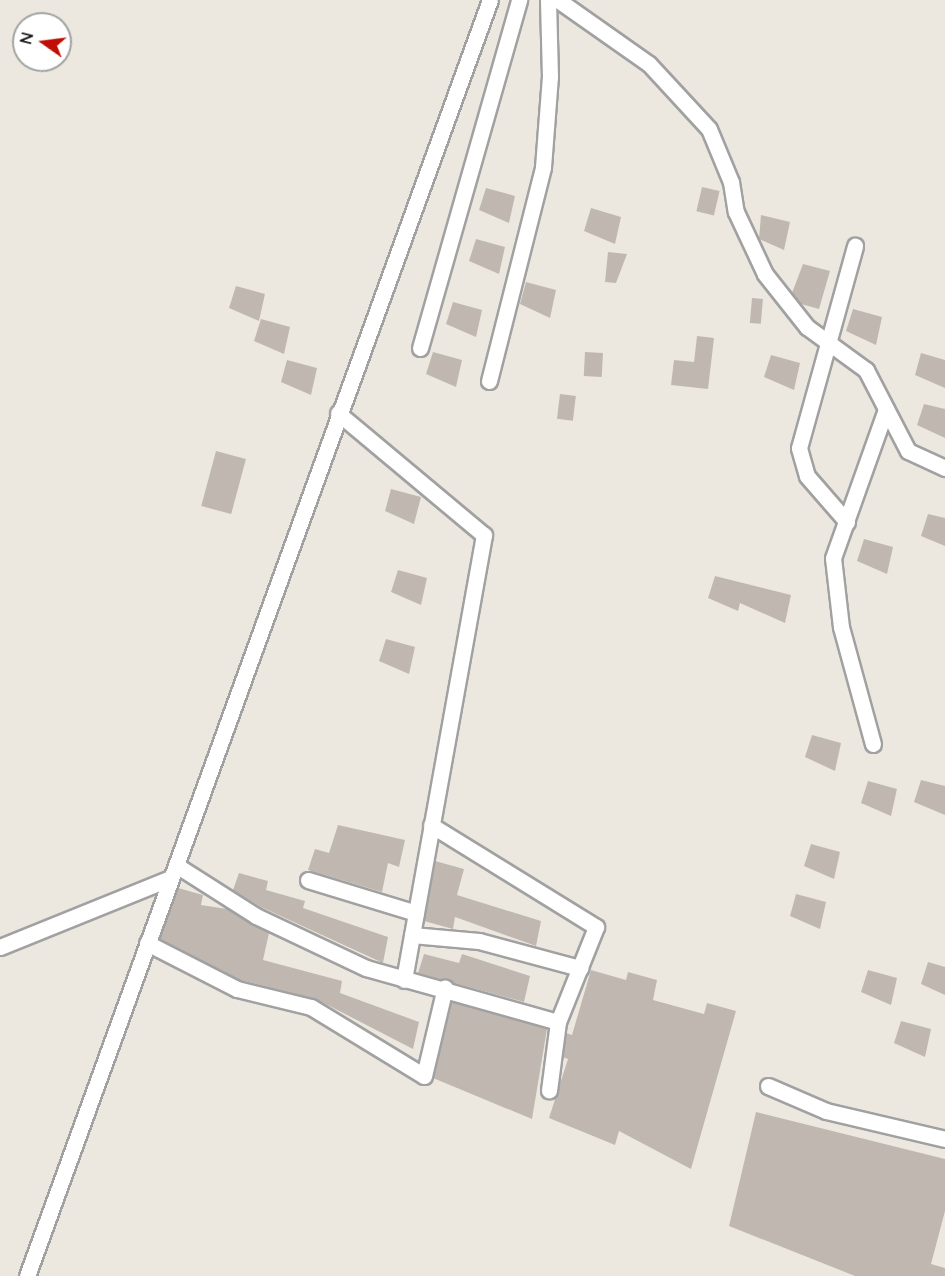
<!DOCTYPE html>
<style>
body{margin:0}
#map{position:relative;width:945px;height:1276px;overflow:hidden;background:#ece8e0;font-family:Quicksand,sans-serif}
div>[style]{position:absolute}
.building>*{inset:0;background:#c0b8b0;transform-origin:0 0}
.roads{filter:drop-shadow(2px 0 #a1a1a1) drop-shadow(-2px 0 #a1a1a1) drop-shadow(0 2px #a1a1a1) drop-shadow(0 -2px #a1a1a1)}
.minor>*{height:15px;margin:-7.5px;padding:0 7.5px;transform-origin:7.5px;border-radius:7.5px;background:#fff}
span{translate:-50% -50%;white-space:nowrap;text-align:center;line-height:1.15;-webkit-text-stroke:6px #fff;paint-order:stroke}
.north{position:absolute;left:12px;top:12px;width:60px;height:60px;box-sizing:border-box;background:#fff;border:2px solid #a3a3a3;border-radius:50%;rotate:284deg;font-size:16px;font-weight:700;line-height:24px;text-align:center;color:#1a1a1a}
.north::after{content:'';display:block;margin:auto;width:21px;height:27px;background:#c00d05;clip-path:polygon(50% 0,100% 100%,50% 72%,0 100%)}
</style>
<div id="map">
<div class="building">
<div style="left:702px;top:187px;width:18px;height:25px;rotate:13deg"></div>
<div style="clip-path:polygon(486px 188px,515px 196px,509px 223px,479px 210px)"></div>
<div style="clip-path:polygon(591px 208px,621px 217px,615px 244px,584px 231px)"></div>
<div style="clip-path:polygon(761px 215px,790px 222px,784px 250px,759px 239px)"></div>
<div style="clip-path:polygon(476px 239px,505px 247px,499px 274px,469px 261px)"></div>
<div style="clip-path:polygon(608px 252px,627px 254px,616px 283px,605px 282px)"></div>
<div style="clip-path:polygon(803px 264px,830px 271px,819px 309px,801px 304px,792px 293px)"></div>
<div style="clip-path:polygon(526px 282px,556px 290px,550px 318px,520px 304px)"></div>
<div style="clip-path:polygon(236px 286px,265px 294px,259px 321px,229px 308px)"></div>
<div style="left:752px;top:298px;width:11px;height:25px;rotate:5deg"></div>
<div style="clip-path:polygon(453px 302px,482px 310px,476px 337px,446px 324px)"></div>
<div style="clip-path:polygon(853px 309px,882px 317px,876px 345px,846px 331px)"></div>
<div style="clip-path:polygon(261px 319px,290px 327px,284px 354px,254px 341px)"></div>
<div style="clip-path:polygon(697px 336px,714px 338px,708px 389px,671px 385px,674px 360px,694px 362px)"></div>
<div style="clip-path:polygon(433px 352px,462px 360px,456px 387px,426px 374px)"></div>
<div style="left:585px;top:352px;width:18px;height:24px;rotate:3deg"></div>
<div style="clip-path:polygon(921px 353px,945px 360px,945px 388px,915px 375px)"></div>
<div style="clip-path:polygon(771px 355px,800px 363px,794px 390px,764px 377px)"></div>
<div style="clip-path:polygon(287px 360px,317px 368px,311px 395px,281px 382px)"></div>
<div style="left:560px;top:394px;width:16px;height:25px;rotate:7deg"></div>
<div style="clip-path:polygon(924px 404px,945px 409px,945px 438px,917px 425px)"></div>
<div style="left:216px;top:451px;width:31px;height:57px;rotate:15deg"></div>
<div style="clip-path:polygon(391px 489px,421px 497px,414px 524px,385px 511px)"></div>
<div style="clip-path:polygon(928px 514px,945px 518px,945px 546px,921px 536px)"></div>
<div style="clip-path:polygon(864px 539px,893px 547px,887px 574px,857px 561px)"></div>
<div style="clip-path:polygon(398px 570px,427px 578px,421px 605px,391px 592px)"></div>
<div style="clip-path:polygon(715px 576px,791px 595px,785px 623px,740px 603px,738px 611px,708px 598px)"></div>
<div style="clip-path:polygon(386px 639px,415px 647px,409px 674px,379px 661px)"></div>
<div style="clip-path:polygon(812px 735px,841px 743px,835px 771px,805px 757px)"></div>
<div style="clip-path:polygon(921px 780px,945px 786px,945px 815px,914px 802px)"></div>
<div style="clip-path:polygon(868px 781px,897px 789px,891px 816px,861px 803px)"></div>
<div style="clip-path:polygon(338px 825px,405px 840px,399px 867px,388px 863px,382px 892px,308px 870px,315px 849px,329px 853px)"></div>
<div style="clip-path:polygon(811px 844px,840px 852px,834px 879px,804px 866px)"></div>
<div style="clip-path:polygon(435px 861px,464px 869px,457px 895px,541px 921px,536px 946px,455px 917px,453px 929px,424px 921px)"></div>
<div style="clip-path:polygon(239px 873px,268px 881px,266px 890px,305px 901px,303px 908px,388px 937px,383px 963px,261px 907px,233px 890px)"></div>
<div style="clip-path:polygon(178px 888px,203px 895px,201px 905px,227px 909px,269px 933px,263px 960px,342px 981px,340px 993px,419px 1022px,413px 1049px,316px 999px,240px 980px,160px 939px)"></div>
<div style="clip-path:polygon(796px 894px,826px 902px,820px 929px,790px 916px)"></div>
<div style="clip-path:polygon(424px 954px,459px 963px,462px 954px,530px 976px,524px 1002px,418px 973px)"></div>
<div style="clip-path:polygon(928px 962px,945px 967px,945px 995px,921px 984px)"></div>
<div style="clip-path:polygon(591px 970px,626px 980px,628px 972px,657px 980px,653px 1000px,704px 1014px,707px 1003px,736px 1011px,691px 1169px,619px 1131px,615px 1145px,549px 1118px,568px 1059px,563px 1057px,566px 1033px,572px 1035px)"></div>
<div style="clip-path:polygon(868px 970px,897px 978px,891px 1005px,861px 992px)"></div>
<div style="clip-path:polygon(451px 1002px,547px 1029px,532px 1119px,433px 1078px)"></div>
<div style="clip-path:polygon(901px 1021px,931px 1029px,925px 1057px,894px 1043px)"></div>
<div style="clip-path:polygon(756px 1112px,945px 1159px,945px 1211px,931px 1264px,945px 1268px,945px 1276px,855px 1276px,729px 1226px)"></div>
</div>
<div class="roads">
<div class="minor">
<div style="left:558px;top:0;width:111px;rotate:35.1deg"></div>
<div style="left:649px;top:64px;width:88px;rotate:47.3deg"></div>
<div style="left:709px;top:129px;width:57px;rotate:67.5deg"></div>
<div style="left:731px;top:182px;width:30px;rotate:81deg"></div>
<div style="left:736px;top:212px;width:68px;rotate:64.9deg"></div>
<div style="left:765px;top:274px;width:68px;rotate:51.6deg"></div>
<div style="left:807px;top:327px;width:73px;rotate:36.1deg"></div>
<div style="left:866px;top:370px;width:91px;rotate:62.6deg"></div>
<div style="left:908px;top:451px;width:41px;rotate:24.7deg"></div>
<div style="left:420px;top:348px;width:362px;rotate:-74.1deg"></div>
<div style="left:489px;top:381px;width:221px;rotate:-75.8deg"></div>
<div style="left:543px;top:167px;width:90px;rotate:-85.6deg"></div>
<div style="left:550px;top:77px;width:77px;rotate:-91.5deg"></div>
<div style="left:338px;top:413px;width:190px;rotate:39.9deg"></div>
<div style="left:484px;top:535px;width:452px;rotate:100.2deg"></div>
<div style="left:847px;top:522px;width:61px;rotate:-131deg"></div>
<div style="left:807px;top:476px;width:29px;rotate:-106deg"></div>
<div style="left:799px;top:448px;width:210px;rotate:-74.5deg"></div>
<div style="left:873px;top:744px;width:121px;rotate:-105.3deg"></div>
<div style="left:841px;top:627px;width:69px;rotate:-96.6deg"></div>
<div style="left:833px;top:558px;width:158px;rotate:-70.4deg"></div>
<div style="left:431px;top:825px;width:194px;rotate:31.7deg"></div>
<div style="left:596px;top:927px;width:102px;rotate:111.8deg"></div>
<div style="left:558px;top:1022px;width:69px;rotate:97.5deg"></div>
<div style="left:176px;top:865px;width:95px;rotate:32.5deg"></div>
<div style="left:256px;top:916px;width:122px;rotate:25.3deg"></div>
<div style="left:366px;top:968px;width:199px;rotate:15.7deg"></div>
<div style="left:308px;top:880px;width:113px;rotate:17deg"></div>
<div style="left:412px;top:935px;width:67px;rotate:5.1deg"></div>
<div style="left:479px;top:941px;width:105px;rotate:15deg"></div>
<div style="left:147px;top:943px;width:101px;rotate:27.1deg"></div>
<div style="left:237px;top:989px;width:76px;rotate:13.7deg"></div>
<div style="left:311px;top:1007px;width:132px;rotate:31.4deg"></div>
<div style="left:424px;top:1076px;width:91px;rotate:-76.7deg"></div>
<div style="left:0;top:947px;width:184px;rotate:-22deg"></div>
<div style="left:768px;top:1086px;width:63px;rotate:23.3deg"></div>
<div style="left:826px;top:1111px;width:122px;rotate:13.2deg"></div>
<div style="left:27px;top:1276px;width:1357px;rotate:-70.06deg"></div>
</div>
</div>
<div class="north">N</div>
</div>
